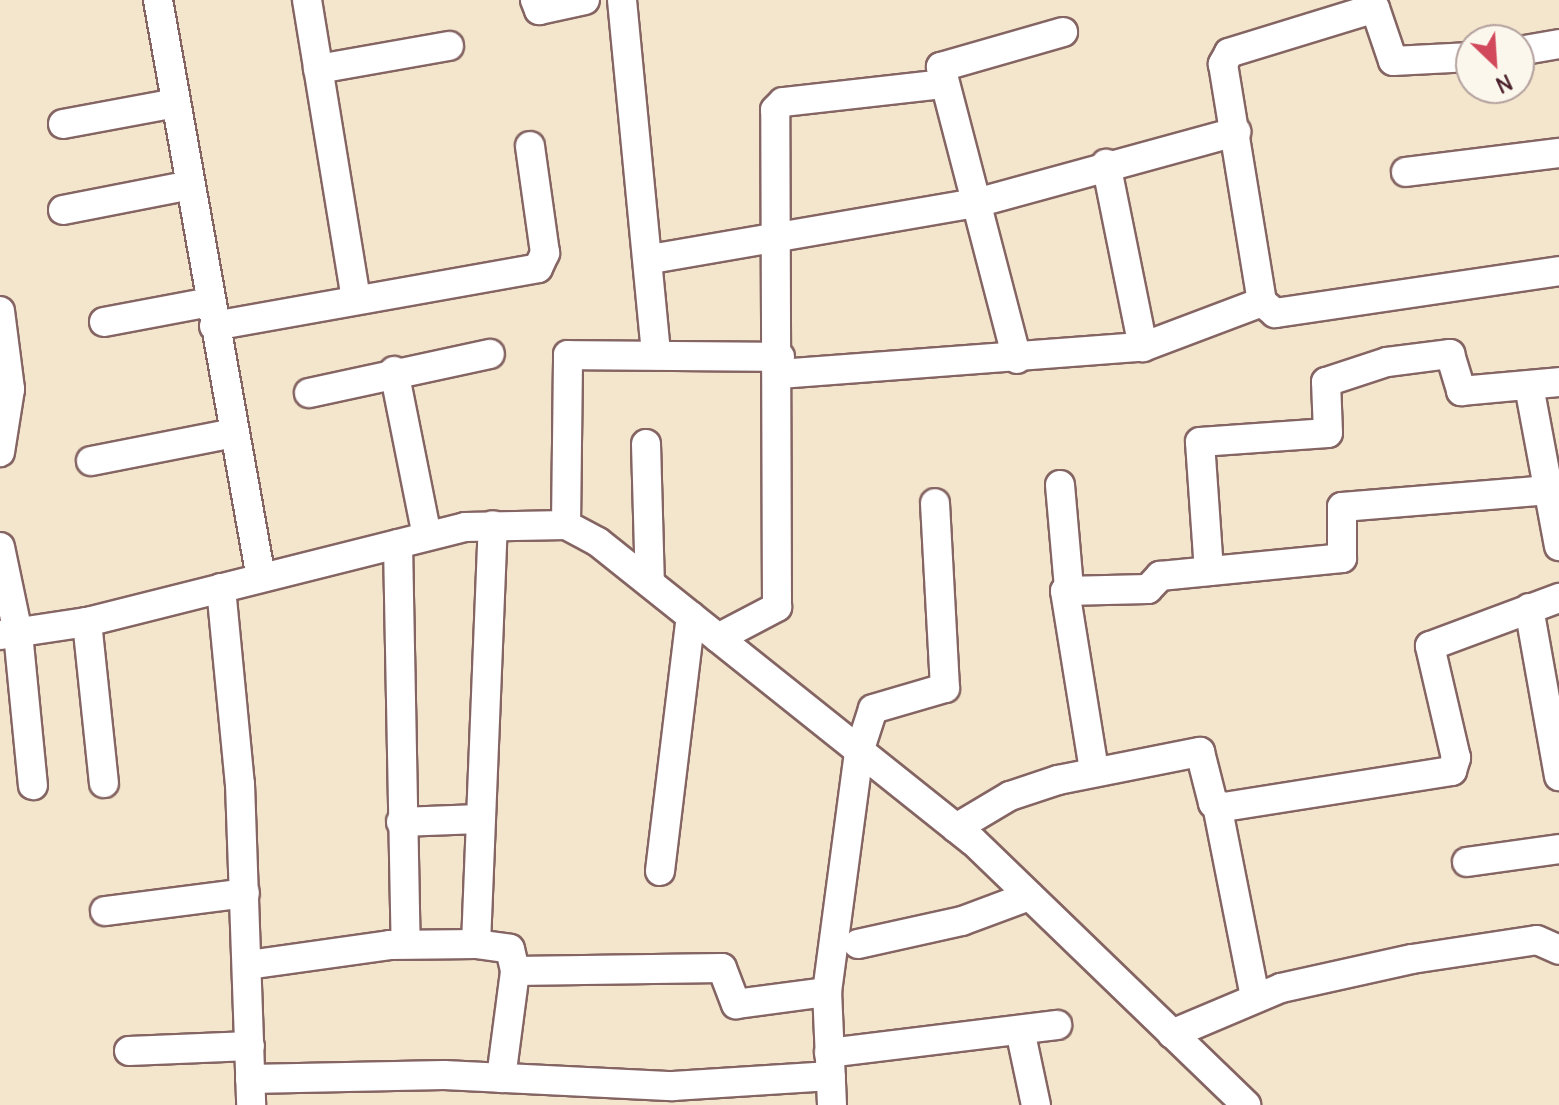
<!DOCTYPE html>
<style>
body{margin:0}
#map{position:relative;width:1559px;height:1105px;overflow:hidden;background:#f3e6cc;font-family:Delius,sans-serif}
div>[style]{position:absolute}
.roads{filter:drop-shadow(2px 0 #856563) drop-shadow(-2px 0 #856563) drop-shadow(0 2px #856563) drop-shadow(0 -2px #856563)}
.minor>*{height:28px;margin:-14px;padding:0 14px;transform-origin:14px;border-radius:14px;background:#fff}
span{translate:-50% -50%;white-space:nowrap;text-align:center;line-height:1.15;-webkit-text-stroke:7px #fbf7ec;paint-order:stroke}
.north{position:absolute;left:1455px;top:24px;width:80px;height:80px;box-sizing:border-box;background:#fbf7ec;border:2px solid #b4a19f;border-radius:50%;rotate:155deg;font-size:22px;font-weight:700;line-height:32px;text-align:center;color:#4a1f2b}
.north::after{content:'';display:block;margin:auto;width:28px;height:36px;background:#d1495b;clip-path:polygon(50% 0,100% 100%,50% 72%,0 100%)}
</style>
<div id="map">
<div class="roads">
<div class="minor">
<div style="left:158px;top:0;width:587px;rotate:79.9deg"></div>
<div style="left:307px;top:0;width:302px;rotate:80.7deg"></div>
<div style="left:535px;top:0;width:11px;rotate:68deg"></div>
<div style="left:539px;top:10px;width:47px;rotate:-12.3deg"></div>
<div style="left:622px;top:0;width:357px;rotate:84.5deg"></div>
<div style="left:1519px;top:51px;width:41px;rotate:-9.9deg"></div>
<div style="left:1471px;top:57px;width:78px;rotate:177.1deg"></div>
<div style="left:1393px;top:61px;width:56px;rotate:-108.8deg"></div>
<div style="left:1375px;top:8px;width:153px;rotate:162.9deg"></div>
<div style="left:1229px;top:53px;width:13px;rotate:119deg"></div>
<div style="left:1223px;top:64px;width:241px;rotate:80.7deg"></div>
<div style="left:1262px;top:302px;width:17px;rotate:40deg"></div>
<div style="left:1275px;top:313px;width:287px;rotate:-8.4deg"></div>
<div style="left:318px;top:69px;width:133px;rotate:-10deg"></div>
<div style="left:63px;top:124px;width:115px;rotate:-10.5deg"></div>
<div style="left:1406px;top:172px;width:154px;rotate:-7.1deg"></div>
<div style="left:63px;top:210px;width:129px;rotate:-11.1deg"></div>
<div style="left:651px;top:259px;width:330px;rotate:-9.8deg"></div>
<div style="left:976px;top:203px;width:270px;rotate:-15.3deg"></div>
<div style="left:0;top:311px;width:79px;rotate:82.7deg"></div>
<div style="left:10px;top:389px;width:64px;rotate:99deg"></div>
<div style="left:104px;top:322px;width:108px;rotate:-10.7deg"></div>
<div style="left:214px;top:326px;width:329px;rotate:-10.1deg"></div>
<div style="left:538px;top:268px;width:17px;rotate:-65deg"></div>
<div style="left:545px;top:253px;width:108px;rotate:-98deg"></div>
<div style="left:1143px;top:347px;width:127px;rotate:-20.7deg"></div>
<div style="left:1017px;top:359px;width:302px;rotate:-104.6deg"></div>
<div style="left:941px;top:67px;width:127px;rotate:-16deg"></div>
<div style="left:394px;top:371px;width:168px;rotate:78.7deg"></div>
<div style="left:780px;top:374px;width:364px;rotate:-4.3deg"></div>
<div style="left:1143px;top:347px;width:187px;rotate:-101.4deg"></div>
<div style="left:1529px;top:386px;width:163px;rotate:79.4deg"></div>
<div style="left:309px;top:393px;width:185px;rotate:-12.2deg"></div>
<div style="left:646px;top:444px;width:139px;rotate:88.4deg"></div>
<div style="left:91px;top:461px;width:146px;rotate:-11.1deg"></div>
<div style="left:1060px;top:485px;width:103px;rotate:85deg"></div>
<div style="left:566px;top:525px;width:170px;rotate:-89.3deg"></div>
<div style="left:568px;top:355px;width:212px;rotate:0.5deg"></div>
<div style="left:398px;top:544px;width:400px;rotate:88.9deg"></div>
<div style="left:0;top:547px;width:88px;rotate:78.2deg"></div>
<div style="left:18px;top:633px;width:153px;rotate:84.4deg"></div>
<div style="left:1209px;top:571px;width:129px;rotate:-94deg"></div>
<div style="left:1200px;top:442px;width:128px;rotate:-4deg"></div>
<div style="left:1328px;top:433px;width:51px;rotate:-92.2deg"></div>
<div style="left:1326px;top:382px;width:64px;rotate:-18.2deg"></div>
<div style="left:1387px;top:362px;width:64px;rotate:-7.2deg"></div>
<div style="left:1450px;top:354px;width:39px;rotate:73deg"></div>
<div style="left:1461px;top:391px;width:98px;rotate:-5.2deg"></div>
<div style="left:221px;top:588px;width:197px;rotate:84.5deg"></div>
<div style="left:240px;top:784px;width:321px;rotate:88deg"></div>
<div style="left:1529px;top:608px;width:171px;rotate:79.9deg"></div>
<div style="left:87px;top:622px;width:162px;rotate:84deg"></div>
<div style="left:0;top:635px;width:88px;rotate:-8.5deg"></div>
<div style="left:87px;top:622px;width:390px;rotate:-14.1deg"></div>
<div style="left:465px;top:527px;width:101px;rotate:-1.1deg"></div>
<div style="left:566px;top:525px;width:36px;rotate:28deg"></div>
<div style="left:598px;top:542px;width:480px;rotate:38.6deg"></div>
<div style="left:973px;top:841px;width:380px;rotate:44deg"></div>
<div style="left:718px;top:638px;width:67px;rotate:-27.7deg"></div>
<div style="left:777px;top:607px;width:497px;rotate:-90.2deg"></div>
<div style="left:775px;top:110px;width:11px;rotate:-45deg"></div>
<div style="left:783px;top:102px;width:162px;rotate:-6.4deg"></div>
<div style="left:1094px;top:770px;width:181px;rotate:-99.2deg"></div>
<div style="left:1065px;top:591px;width:83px;rotate:-1.4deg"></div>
<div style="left:1148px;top:589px;width:18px;rotate:-47deg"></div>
<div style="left:1160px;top:576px;width:183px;rotate:-5.6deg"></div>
<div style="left:1342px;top:558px;width:51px;rotate:-90deg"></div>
<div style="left:1342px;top:507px;width:208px;rotate:-4.7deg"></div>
<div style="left:1217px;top:805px;width:196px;rotate:78.8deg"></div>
<div style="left:401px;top:822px;width:78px;rotate:-2.2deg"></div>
<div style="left:956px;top:828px;width:63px;rotate:-30.7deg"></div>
<div style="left:1010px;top:796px;width:51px;rotate:-18.4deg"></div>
<div style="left:1058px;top:780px;width:145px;rotate:-11.2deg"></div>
<div style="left:1200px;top:752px;width:53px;rotate:75.7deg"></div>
<div style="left:1213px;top:803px;width:12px;rotate:20deg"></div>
<div style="left:1224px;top:807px;width:231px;rotate:-9deg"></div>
<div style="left:1452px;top:771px;width:14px;rotate:-73deg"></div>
<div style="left:1456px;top:758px;width:115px;rotate:-103.1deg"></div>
<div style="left:1430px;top:646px;width:138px;rotate:-20.4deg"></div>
<div style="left:1467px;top:862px;width:93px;rotate:-8deg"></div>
<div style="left:660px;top:871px;width:257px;rotate:-83.1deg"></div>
<div style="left:105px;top:911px;width:141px;rotate:-7.3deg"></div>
<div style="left:476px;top:944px;width:419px;rotate:-87.7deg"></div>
<div style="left:858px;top:944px;width:107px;rotate:-12.5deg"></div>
<div style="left:962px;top:921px;width:72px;rotate:-20.5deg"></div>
<div style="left:248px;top:965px;width:143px;rotate:-8deg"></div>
<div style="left:390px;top:945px;width:86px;rotate:-0.7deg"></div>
<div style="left:476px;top:944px;width:34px;rotate:8deg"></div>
<div style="left:510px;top:949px;width:23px;rotate:77deg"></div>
<div style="left:515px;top:971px;width:207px;rotate:-0.8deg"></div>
<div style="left:722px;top:968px;width:39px;rotate:69deg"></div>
<div style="left:736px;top:1004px;width:92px;rotate:-7.5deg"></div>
<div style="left:1020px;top:1030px;width:77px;rotate:78deg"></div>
<div style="left:1172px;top:1034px;width:118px;rotate:-22.9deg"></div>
<div style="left:1281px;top:988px;width:134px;rotate:-12.5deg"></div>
<div style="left:1412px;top:959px;width:126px;rotate:-8.6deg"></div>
<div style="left:1537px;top:940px;width:24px;rotate:24deg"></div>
<div style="left:129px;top:1051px;width:121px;rotate:-2.4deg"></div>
<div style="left:829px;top:1053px;width:230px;rotate:-7deg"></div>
<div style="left:501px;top:1078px;width:108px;rotate:-82.5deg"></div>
<div style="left:250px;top:1079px;width:194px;rotate:-1.2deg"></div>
<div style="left:444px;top:1075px;width:229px;rotate:2.8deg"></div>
<div style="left:673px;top:1086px;width:158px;rotate:-3.6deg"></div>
<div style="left:832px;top:1105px;width:113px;rotate:-92.5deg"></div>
<div style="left:827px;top:992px;width:242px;rotate:-82.4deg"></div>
<div style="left:859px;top:752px;width:45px;rotate:-72deg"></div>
<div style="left:873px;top:709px;width:75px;rotate:-16.3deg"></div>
<div style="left:945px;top:688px;width:185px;rotate:-93.1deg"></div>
</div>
</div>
<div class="north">N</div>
</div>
